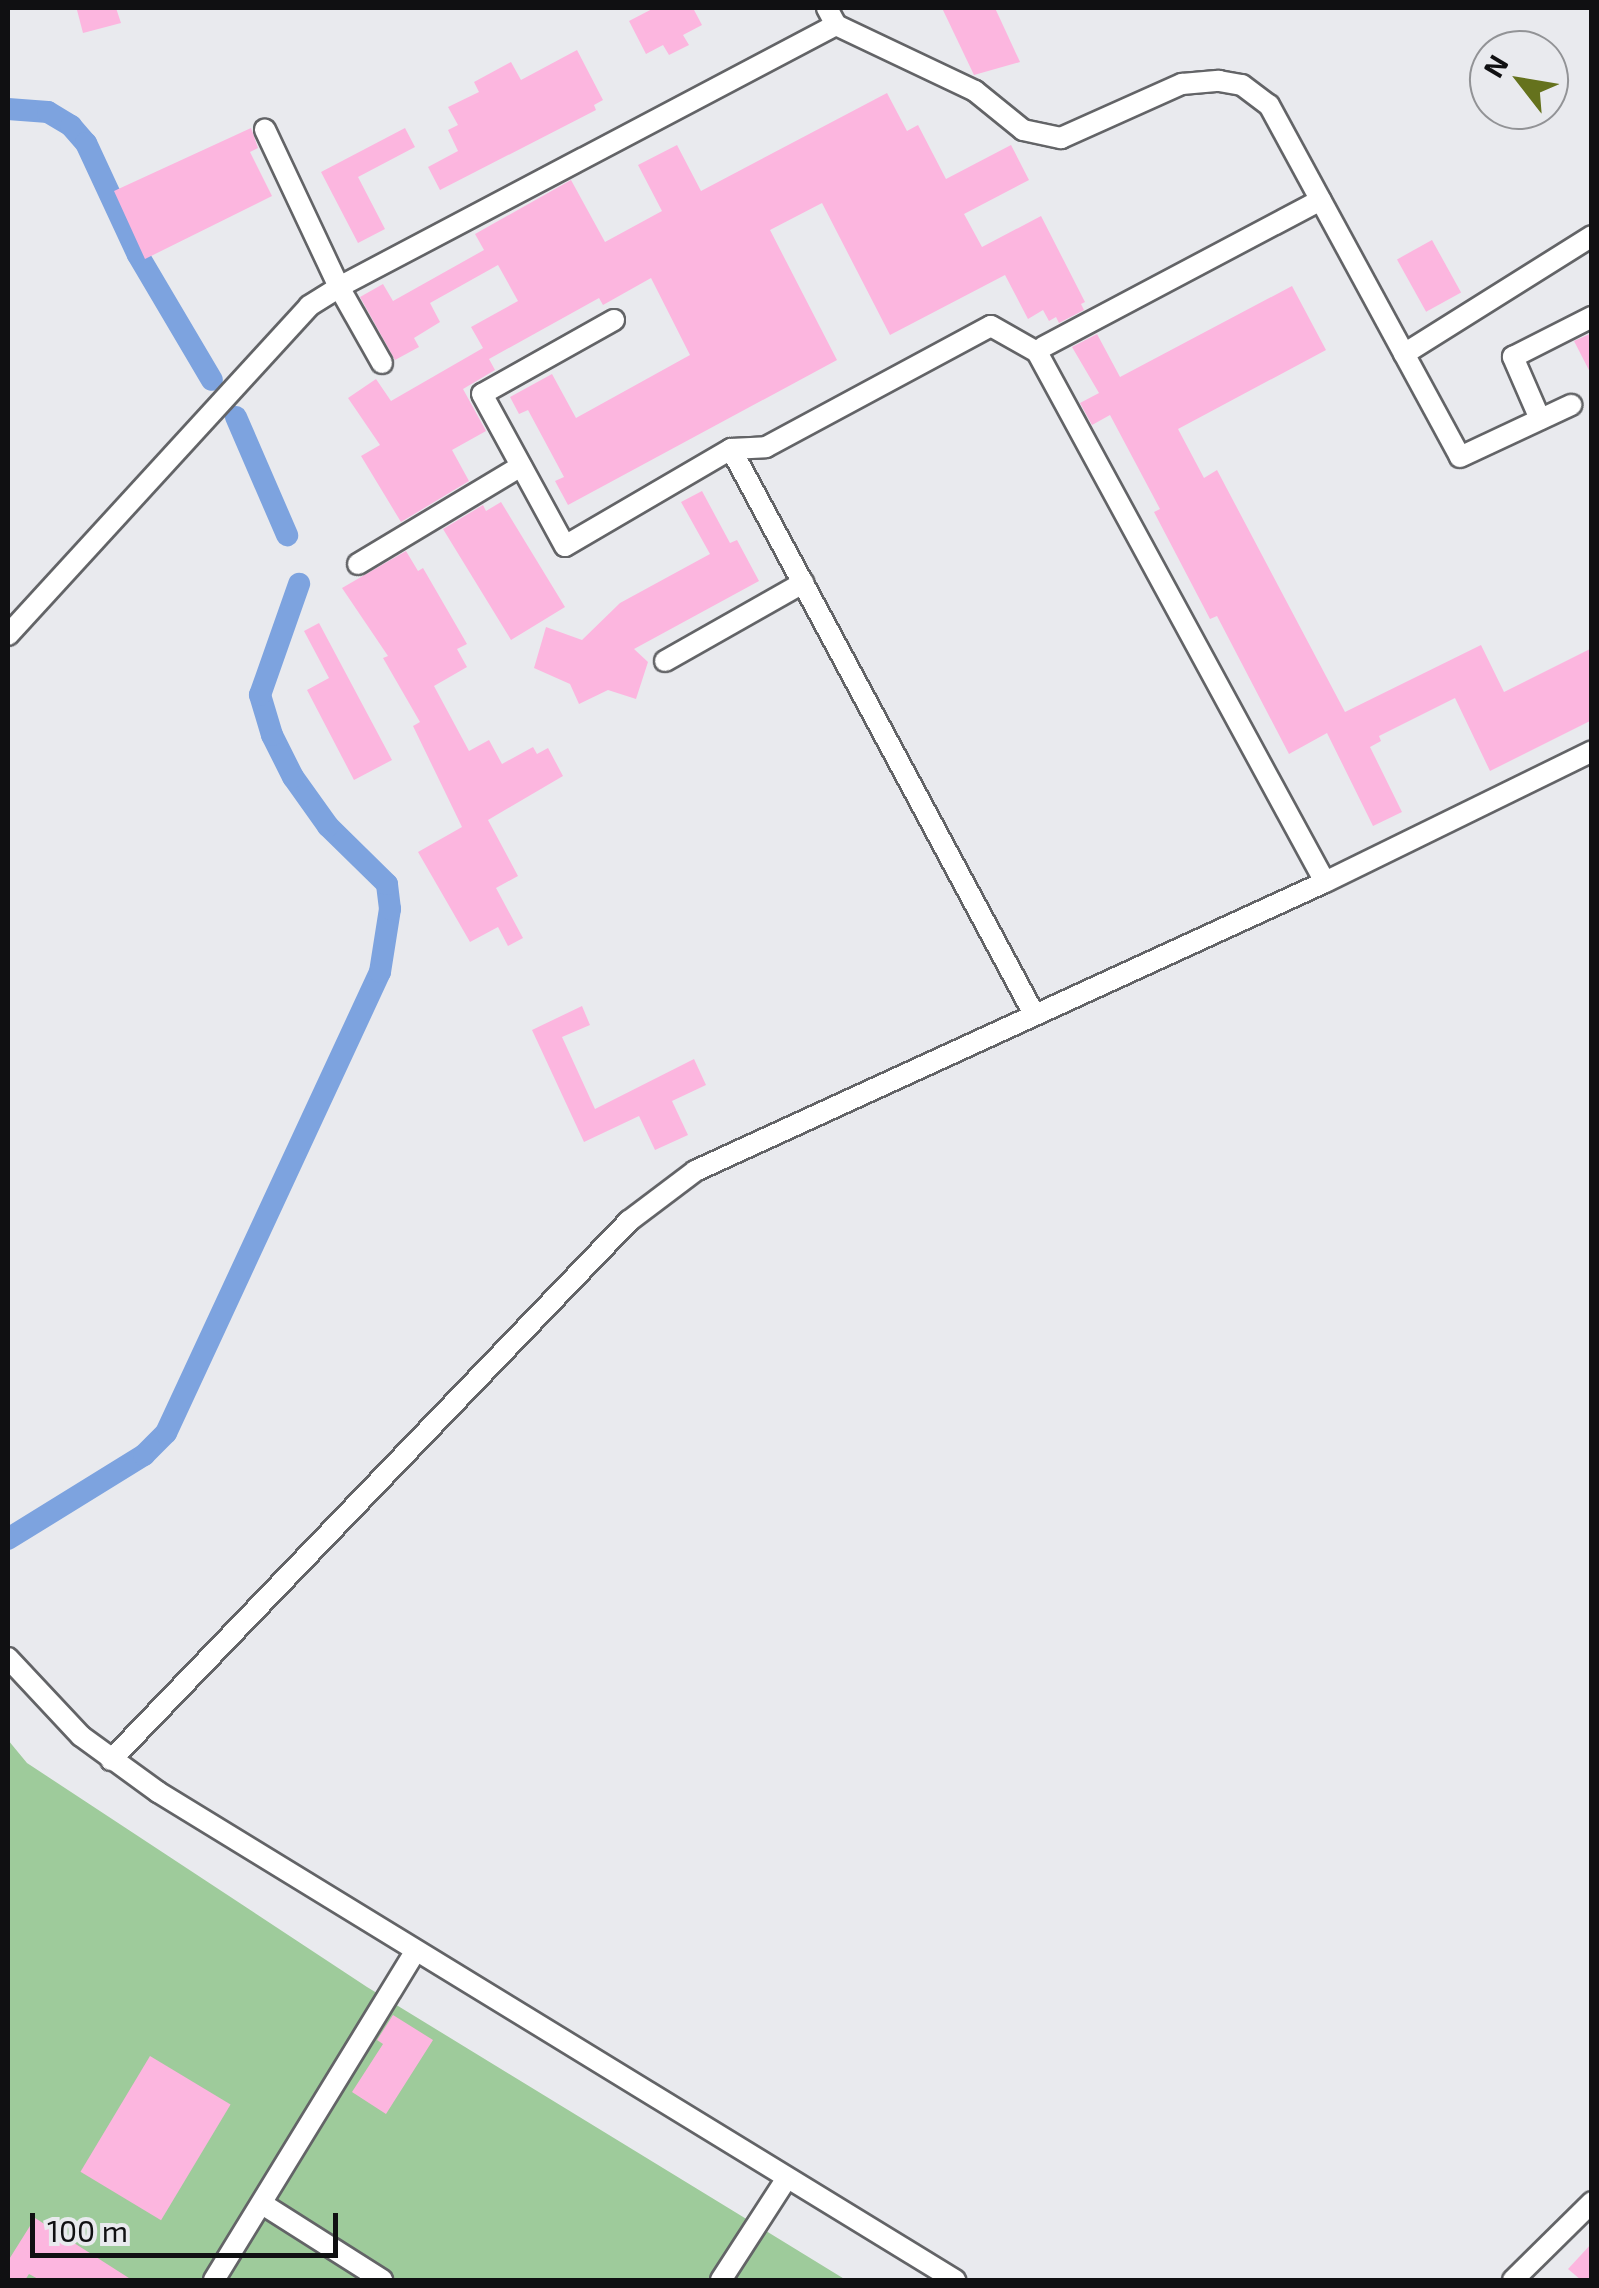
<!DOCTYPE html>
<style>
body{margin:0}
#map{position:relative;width:1599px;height:2288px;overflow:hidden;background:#e9eaee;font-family:"Exo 2",sans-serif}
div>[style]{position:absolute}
.green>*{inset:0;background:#9ecb9b}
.canal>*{height:22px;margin:-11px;padding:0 11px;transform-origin:11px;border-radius:11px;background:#7da3df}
.building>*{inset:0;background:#fcb6df;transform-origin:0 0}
.roads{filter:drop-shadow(2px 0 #636467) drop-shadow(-2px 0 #636467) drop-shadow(0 2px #636467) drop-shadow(0 -2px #636467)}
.minor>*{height:20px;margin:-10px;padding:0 10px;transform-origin:10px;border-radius:10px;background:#fff}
span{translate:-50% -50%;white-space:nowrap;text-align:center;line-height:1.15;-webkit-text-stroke:8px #e9eaee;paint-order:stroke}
.frame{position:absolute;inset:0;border:10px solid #101012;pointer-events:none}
.north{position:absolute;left:1469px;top:30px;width:100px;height:100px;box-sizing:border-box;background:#e9eaee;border:2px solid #929396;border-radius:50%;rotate:301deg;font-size:28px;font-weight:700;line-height:40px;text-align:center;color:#101012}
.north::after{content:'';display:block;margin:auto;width:35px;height:45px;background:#65721d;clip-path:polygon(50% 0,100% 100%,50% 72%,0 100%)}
.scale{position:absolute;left:30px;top:2213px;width:308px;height:45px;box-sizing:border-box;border:5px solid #101012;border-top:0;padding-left:12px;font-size:30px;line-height:35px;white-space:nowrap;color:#101012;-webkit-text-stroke:8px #e9eaee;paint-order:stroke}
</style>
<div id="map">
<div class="green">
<div style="clip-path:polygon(8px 1740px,27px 1763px,367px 1987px,846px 2280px,8px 2280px)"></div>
</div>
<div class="canal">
<div style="left:8px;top:109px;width:40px;rotate:4.3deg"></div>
<div style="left:48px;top:112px;width:27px;rotate:31deg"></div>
<div style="left:71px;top:126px;width:23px;rotate:49deg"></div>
<div style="left:86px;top:143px;width:123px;rotate:65.1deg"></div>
<div style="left:138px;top:255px;width:145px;rotate:59.4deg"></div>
<div style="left:236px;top:417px;width:129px;rotate:66.6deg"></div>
<div style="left:8px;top:1539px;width:160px;rotate:-31.7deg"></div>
<div style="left:144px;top:1455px;width:31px;rotate:-45deg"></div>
<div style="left:166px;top:1433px;width:508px;rotate:-65.1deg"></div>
<div style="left:380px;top:972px;width:64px;rotate:-81deg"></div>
<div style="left:390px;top:909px;width:25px;rotate:-97deg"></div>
<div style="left:387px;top:884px;width:83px;rotate:-135.5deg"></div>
<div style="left:328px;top:826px;width:60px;rotate:-125.5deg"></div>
<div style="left:293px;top:777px;width:47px;rotate:-116.6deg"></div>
<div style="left:272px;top:735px;width:42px;rotate:-106.7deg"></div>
<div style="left:260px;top:695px;width:118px;rotate:-70.6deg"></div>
</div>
<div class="building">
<div style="clip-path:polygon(86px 8px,116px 8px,121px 23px,83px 33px,77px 10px)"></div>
<div style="clip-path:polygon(654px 8px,693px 8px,702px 25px,683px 35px,689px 45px,669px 55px,663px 45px,646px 54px,629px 21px)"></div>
<div style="clip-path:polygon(942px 8px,995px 8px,1020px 62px,974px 75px)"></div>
<div style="clip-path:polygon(577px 50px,603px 100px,594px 105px,596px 110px,440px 190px,428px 167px,458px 151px,448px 130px,458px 125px,448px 107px,479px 92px,474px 82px,511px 62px,521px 80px)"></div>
<div style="clip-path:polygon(887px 93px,907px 131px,918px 125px,946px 179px,1011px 145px,1029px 180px,964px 214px,982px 247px,1041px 216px,1085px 302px,1081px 304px,1084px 310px,1059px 323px,1056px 317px,1049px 321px,1043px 310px,1028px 319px,1005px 275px,890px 335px,822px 203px,770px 230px,837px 360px,568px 505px,555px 481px,564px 477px,528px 410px,519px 414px,510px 397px,552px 374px,576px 418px,690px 355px,651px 278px,603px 305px,599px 298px,489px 359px,495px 370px,463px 389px,486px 431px,452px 450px,469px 481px,401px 522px,361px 456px,380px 445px,348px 398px,376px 379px,391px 401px,483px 348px,471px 327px,518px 301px,498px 265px,430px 303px,440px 322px,414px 338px,419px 347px,395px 360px,360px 297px,383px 284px,393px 301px,484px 250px,475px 234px,571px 180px,605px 242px,662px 211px,638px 165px,677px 145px,701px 191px)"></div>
<div style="clip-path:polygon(251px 128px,258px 148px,250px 152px,272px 196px,145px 259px,114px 191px)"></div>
<div style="clip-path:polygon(405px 128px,415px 147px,358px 177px,385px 229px,358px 243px,321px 172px)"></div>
<div style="left:1432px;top:240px;width:60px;height:40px;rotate:61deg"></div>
<div style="clip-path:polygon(1292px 286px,1326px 350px,1178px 429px,1204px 478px,1217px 470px,1345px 712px,1481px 645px,1504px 692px,1592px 648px,1592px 720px,1490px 771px,1455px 698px,1379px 736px,1381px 741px,1370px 747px,1402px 812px,1373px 826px,1327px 733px,1289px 754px,1217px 616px,1210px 619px,1154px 512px,1160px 509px,1110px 415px,1092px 425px,1080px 403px,1099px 393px,1072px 347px,1097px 334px,1120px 377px)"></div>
<div style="clip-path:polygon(1592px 333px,1592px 376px,1574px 341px)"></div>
<div style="clip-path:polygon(702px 491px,730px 543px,737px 540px,759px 581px,634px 649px,648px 662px,636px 699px,608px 690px,579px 704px,570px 684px,534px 668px,546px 627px,582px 640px,620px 603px,710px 554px,681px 502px)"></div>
<div style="clip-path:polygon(501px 502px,565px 607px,511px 640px,443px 529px,483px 505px,486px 511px)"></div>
<div style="clip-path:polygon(406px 551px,418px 571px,423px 568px,467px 644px,457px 649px,467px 667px,434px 686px,469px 751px,489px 740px,502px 764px,533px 747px,537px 754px,548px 748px,563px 776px,488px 820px,518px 876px,496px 888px,523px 938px,508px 946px,498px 927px,470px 942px,418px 852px,462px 827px,413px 726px,420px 722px,383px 658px,388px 656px,342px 588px)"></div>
<div style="clip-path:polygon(319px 623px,392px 760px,354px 780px,307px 690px,329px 678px,304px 631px)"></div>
<div style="clip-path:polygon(582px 1006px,590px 1025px,562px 1037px,595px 1109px,694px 1059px,706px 1085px,672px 1101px,688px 1135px,655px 1150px,639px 1116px,584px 1142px,532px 1030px)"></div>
<div style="clip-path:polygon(393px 2015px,433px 2040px,386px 2114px,352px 2092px,383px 2044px,377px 2040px)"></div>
<div style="left:150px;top:2056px;width:94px;height:135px;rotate:31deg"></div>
<div style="clip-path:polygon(35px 2218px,132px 2280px,40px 2280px,29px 2274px,25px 2280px,8px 2280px,8px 2261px)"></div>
<div style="clip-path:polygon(1592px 2243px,1592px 2280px,1581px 2280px,1568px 2269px)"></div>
</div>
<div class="roads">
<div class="minor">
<div style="left:836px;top:25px;width:154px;rotate:25.4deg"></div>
<div style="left:975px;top:91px;width:62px;rotate:39.1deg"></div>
<div style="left:1023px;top:130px;width:39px;rotate:12deg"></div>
<div style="left:1061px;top:138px;width:133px;rotate:-24.1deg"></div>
<div style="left:1182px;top:84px;width:37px;rotate:-5deg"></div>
<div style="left:1219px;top:81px;width:23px;rotate:10deg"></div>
<div style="left:1242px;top:85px;width:34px;rotate:37deg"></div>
<div style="left:1269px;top:105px;width:400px;rotate:61.5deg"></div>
<div style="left:1460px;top:457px;width:123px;rotate:-25.1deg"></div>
<div style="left:614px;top:320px;width:151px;rotate:150.7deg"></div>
<div style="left:482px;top:394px;width:173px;rotate:61.4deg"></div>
<div style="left:565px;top:546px;width:192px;rotate:-30.3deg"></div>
<div style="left:731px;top:449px;width:35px;rotate:-3deg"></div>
<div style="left:766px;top:447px;width:255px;rotate:-28.3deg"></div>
<div style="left:991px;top:326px;width:53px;rotate:29.5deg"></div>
<div style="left:1037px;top:352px;width:603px;rotate:61.48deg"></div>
<div style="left:1043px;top:347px;width:314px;rotate:-27.9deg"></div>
<div style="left:1404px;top:354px;width:222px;rotate:-32.1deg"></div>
<div style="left:382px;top:363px;width:87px;rotate:-119.5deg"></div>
<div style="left:339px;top:287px;width:562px;rotate:-27.8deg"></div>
<div style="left:836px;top:25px;width:19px;rotate:-118deg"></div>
<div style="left:1540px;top:419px;width:68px;rotate:-113.5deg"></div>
<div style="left:1513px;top:357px;width:89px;rotate:-26.9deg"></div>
<div style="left:731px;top:449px;width:641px;rotate:61.8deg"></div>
<div style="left:358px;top:564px;width:190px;rotate:-31deg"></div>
<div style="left:8px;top:635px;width:446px;rotate:-47.5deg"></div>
<div style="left:309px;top:306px;width:36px;rotate:-32deg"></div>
<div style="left:339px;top:287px;width:174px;rotate:-115.2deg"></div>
<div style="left:665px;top:661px;width:159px;rotate:-29.5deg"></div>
<div style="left:8px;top:1658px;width:107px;rotate:46.9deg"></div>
<div style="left:81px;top:1736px;width:95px;rotate:36deg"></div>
<div style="left:158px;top:1792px;width:935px;rotate:31.48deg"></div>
<div style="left:111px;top:1760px;width:748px;rotate:-46.14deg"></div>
<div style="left:629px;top:1221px;width:83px;rotate:-37.1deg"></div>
<div style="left:695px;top:1171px;width:693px;rotate:-24.64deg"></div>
<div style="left:1325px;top:882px;width:297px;rotate:-26.1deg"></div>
<div style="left:264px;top:2205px;width:140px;rotate:32.4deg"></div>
<div style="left:214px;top:2280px;width:386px;rotate:-58.5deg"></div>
<div style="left:721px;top:2280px;width:121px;rotate:-57.1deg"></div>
<div style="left:1513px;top:2280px;width:111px;rotate:-44.6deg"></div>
</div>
</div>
<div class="frame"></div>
<div class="north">N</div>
<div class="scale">100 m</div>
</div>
